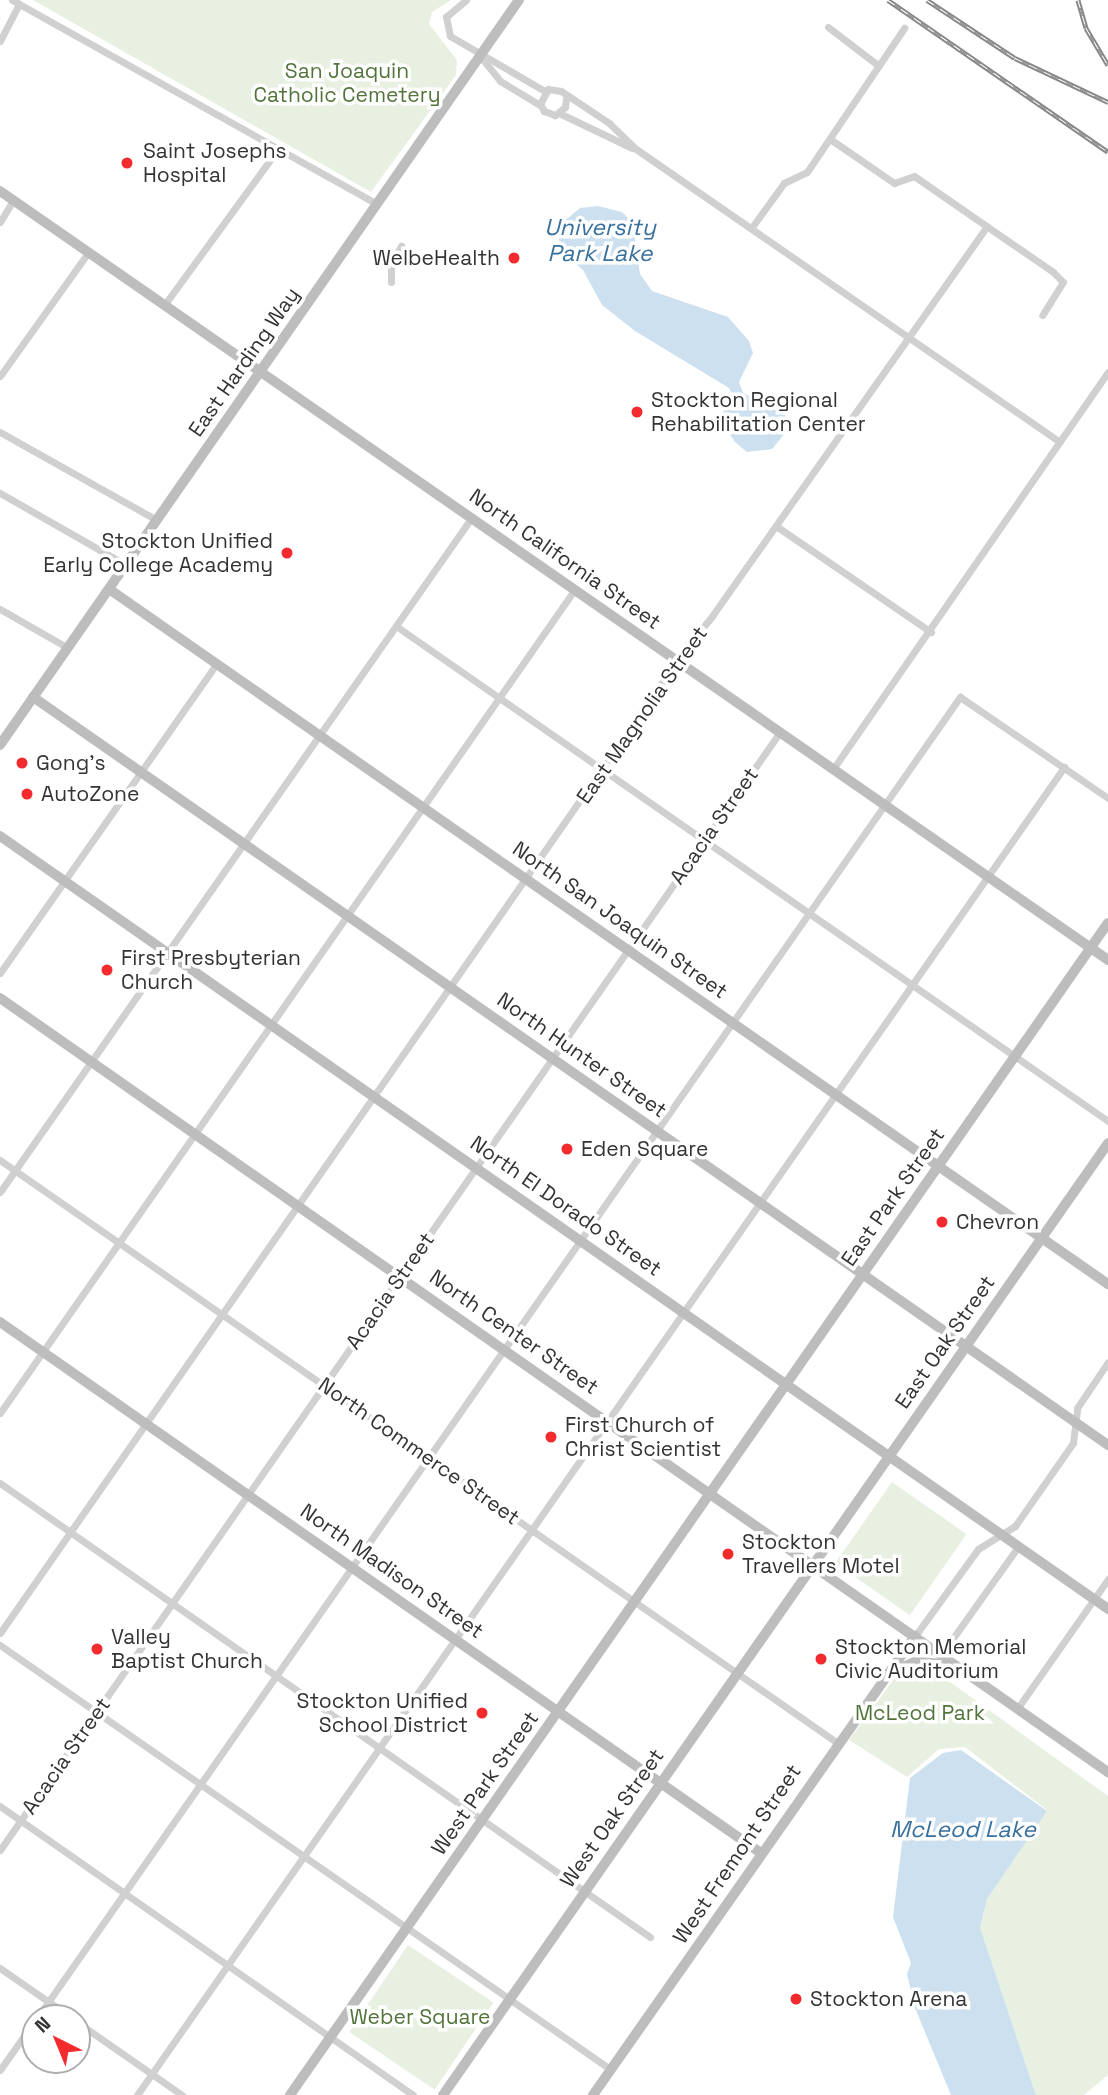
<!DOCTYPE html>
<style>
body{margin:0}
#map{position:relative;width:1108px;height:2095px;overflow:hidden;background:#fff;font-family:"Space Grotesk",sans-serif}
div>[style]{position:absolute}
.green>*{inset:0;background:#e8f0e1;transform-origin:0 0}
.water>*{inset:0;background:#cce0f0}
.street>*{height:7px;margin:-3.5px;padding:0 3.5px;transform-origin:3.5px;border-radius:3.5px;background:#d0d0d0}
.secondary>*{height:10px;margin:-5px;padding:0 5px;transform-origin:5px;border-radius:5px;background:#bdbdbd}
.rail>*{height:5px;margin-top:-2.5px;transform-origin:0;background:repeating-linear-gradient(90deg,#fff 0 8px,#888 0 16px);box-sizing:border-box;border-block:2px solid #888}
.dots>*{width:19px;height:19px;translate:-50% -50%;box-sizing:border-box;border:4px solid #fff;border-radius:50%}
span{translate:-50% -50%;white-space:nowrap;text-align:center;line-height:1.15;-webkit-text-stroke:7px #fff;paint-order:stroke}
.park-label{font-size:21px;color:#52743b}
.poi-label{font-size:21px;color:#333}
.left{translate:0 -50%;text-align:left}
.right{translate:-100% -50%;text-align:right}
.street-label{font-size:21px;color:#333}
.water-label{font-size:23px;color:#38709e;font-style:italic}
.north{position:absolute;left:21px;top:2004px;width:70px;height:70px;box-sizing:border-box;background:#fff;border:2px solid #adadad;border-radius:50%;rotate:317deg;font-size:19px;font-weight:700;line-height:28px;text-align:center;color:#333}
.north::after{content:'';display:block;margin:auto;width:24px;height:32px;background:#f42b2e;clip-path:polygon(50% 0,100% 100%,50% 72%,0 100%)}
</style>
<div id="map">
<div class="green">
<div style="clip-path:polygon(33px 0,451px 0,432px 12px,429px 24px,457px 60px,456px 75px,371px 192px)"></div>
<div style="left:892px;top:1482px;width:91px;height:99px;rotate:35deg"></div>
<div style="clip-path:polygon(925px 1664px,1108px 1796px,1108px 2075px,1084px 2095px,1036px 2095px,980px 1928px,987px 1899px,1047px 1810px,965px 1747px,939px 1749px,907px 1777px,849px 1740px,897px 1675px)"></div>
<div style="left:408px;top:1945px;width:103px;height:105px;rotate:34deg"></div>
</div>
<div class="water">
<div style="clip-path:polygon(598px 206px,622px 212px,633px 223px,640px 274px,652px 291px,728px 317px,749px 341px,753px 353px,739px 382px,743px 393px,785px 415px,791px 426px,772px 449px,747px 452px,735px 442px,722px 423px,721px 415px,733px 396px,729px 388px,635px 331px,602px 305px,583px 270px,564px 254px,557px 234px,563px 222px,580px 208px)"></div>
<div style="clip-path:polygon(961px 1750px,1047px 1811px,987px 1899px,980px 1928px,1036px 2095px,951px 2095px,915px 2008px,907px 1974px,911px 1963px,893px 1917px,910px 1778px,943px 1753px)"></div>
</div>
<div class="street">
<div style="left:12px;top:0;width:418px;rotate:29.2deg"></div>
<div style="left:466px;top:0;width:26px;rotate:140deg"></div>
<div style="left:446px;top:17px;width:19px;rotate:78deg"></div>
<div style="left:450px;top:36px;width:110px;rotate:30.1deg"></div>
<div style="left:828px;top:27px;width:64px;rotate:37.4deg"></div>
<div style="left:0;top:41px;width:42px;rotate:-62.8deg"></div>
<div style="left:480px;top:56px;width:32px;rotate:51deg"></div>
<div style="left:500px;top:81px;width:47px;rotate:31deg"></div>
<div style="left:566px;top:99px;width:8px;rotate:97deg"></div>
<div style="left:565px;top:107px;width:13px;rotate:141deg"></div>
<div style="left:555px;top:115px;width:12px;rotate:-160deg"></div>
<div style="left:544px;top:111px;width:8px;rotate:-120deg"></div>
<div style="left:540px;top:104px;width:17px;rotate:-62deg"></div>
<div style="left:548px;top:89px;width:13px;rotate:9deg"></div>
<div style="left:561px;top:91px;width:58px;rotate:33.7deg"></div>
<div style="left:609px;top:123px;width:37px;rotate:44deg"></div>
<div style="left:636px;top:149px;width:515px;rotate:34.65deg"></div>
<div style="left:559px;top:113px;width:81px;rotate:25.6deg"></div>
<div style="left:830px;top:139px;width:78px;rotate:34.5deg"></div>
<div style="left:894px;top:183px;width:21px;rotate:-19deg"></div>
<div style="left:914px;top:176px;width:169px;rotate:34.6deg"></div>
<div style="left:1053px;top:272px;width:14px;rotate:45deg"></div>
<div style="left:1063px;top:282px;width:39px;rotate:122deg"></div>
<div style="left:0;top:222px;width:26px;rotate:-59deg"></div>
<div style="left:752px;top:227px;width:54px;rotate:-54deg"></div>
<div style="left:784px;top:183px;width:25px;rotate:-26deg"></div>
<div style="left:807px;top:172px;width:174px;rotate:-56deg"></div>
<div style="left:391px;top:282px;width:18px;rotate:-90deg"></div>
<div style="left:391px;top:264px;width:21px;rotate:-61deg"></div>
<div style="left:165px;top:304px;width:192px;rotate:-53.9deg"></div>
<div style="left:0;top:376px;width:153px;rotate:-54.5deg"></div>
<div style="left:0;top:432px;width:180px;rotate:29.3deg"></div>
<div style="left:0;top:493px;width:145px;rotate:29.7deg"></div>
<div style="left:776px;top:526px;width:188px;rotate:34.4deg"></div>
<div style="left:0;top:609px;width:78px;rotate:29.8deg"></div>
<div style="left:396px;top:626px;width:867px;rotate:34.81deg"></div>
<div style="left:833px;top:769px;width:483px;rotate:-55.3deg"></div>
<div style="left:0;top:973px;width:378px;rotate:-55deg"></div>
<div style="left:0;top:1160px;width:1019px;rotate:34.84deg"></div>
<div style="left:0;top:1192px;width:824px;rotate:-55.04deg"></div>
<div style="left:0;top:1413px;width:1005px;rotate:-55.09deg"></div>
<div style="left:0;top:1483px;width:793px;rotate:34.93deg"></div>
<div style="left:0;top:1633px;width:1204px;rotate:-55.15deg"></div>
<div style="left:688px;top:645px;width:38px;rotate:-50deg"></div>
<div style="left:712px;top:616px;width:477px;rotate:-54.8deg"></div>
<div style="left:915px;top:1636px;width:107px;rotate:-54.1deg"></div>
<div style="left:978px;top:1549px;width:44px;rotate:-31.9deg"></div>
<div style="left:1015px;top:1526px;width:101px;rotate:-55.1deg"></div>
<div style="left:1073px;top:1443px;width:35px;rotate:-83deg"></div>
<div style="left:1077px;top:1408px;width:55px;rotate:-56deg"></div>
<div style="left:0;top:1645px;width:743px;rotate:34.8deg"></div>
<div style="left:941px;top:1655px;width:131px;rotate:-54.6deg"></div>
<div style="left:1017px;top:1709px;width:159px;rotate:-55deg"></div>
<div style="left:0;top:1806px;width:504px;rotate:34.98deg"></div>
<div style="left:0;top:1850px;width:1363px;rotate:-55.1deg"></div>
<div style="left:0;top:1968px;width:88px;rotate:34.8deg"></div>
<div style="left:37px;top:2018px;width:1612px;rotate:-55.06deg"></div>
<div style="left:960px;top:697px;width:179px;rotate:34.3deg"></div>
<div style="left:77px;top:2022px;width:128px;rotate:34.8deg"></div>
<div style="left:0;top:2070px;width:61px;rotate:-55deg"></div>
<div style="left:137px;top:2095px;width:1620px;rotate:-55.08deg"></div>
</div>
<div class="secondary">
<div style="left:0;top:191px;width:1349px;rotate:34.76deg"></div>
<div style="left:109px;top:589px;width:1217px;rotate:34.83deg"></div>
<div style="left:33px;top:697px;width:1310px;rotate:34.83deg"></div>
<div style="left:0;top:745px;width:908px;rotate:-55.14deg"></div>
<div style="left:0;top:836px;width:1351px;rotate:34.9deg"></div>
<div style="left:0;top:998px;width:1352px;rotate:34.94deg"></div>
<div style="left:0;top:1322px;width:928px;rotate:34.91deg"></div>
<div style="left:891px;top:1672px;width:28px;rotate:-23deg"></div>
<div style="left:917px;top:1661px;width:36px;rotate:8deg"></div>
<div style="left:290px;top:2095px;width:1429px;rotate:-55.09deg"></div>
<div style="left:443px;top:2095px;width:1161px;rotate:-55.06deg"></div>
<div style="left:593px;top:2095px;width:561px;rotate:-54.95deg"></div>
</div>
<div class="rail">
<div style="left:888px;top:0;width:267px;rotate:34.6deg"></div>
<div style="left:927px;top:0;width:105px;rotate:33.4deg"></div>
<div style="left:1015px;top:58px;width:103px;rotate:25.3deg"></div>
<div style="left:1078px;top:0;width:29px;rotate:74deg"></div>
<div style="left:1086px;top:28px;width:43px;rotate:59.3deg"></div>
</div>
<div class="dots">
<div style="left:127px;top:163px;background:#f42b2e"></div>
<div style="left:514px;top:258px;background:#f42b2e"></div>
<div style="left:637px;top:412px;background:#f42b2e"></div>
<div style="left:287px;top:553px;background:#f42b2e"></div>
<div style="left:22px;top:763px;background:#f42b2e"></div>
<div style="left:27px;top:794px;background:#f42b2e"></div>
<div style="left:107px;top:970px;background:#f42b2e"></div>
<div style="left:567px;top:1149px;background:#f42b2e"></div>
<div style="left:942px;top:1222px;background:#f42b2e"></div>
<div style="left:551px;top:1437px;background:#f42b2e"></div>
<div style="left:728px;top:1554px;background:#f42b2e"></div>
<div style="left:97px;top:1649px;background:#f42b2e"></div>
<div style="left:821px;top:1659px;background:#f42b2e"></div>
<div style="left:482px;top:1713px;background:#f42b2e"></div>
<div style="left:796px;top:1999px;background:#f42b2e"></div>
</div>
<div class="park-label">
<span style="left:347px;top:83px">San Joaquin<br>Catholic Cemetery</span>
<span style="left:920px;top:1713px">McLeod Park</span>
<span style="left:420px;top:2017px">Weber Square</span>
</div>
<div class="poi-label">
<span class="left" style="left:143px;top:163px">Saint Josephs<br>Hospital</span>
<span class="right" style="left:500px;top:258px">WelbeHealth</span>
<span class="left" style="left:651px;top:412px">Stockton Regional<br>Rehabilitation Center</span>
<span class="right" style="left:273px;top:553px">Stockton Unified<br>Early College Academy</span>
<span class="left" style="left:36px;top:763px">Gong's</span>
<span class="left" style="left:41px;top:794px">AutoZone</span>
<span class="left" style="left:121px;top:970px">First Presbyterian<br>Church</span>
<span class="left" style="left:581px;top:1149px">Eden Square</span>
<span class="left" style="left:956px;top:1222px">Chevron</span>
<span class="left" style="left:565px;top:1437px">First Church of<br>Christ Scientist</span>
<span class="left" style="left:742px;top:1554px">Stockton<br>Travellers Motel</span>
<span class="left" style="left:111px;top:1649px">Valley<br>Baptist Church</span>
<span class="left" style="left:835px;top:1659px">Stockton Memorial<br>Civic Auditorium</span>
<span class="right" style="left:468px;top:1713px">Stockton Unified<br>School District</span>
<span class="left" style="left:810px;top:1999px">Stockton Arena</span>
</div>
<div class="street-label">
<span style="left:244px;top:362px;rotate:-55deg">East Harding Way</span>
<span style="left:565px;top:559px;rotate:35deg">North California Street</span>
<span style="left:642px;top:715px;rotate:-55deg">East Magnolia Street</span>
<span style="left:714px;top:826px;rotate:-55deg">Acacia Street</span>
<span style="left:620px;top:920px;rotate:35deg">North San Joaquin Street</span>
<span style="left:582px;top:1055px;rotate:35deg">North Hunter Street</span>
<span style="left:893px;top:1197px;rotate:-55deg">East Park Street</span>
<span style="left:566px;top:1206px;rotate:35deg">North El Dorado Street</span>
<span style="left:390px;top:1291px;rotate:-55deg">Acacia Street</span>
<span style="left:514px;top:1332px;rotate:35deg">North Center Street</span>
<span style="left:945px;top:1342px;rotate:-55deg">East Oak Street</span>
<span style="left:419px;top:1451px;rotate:35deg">North Commerce Street</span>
<span style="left:392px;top:1571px;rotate:35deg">North Madison Street</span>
<span style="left:66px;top:1756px;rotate:-55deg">Acacia Street</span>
<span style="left:485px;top:1783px;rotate:-55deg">West Park Street</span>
<span style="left:612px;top:1818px;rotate:-55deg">West Oak Street</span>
<span style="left:737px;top:1854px;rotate:-56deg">West Fremont Street</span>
</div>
<div class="water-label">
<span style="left:600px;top:240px">University<br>Park Lake</span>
<span style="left:963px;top:1829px">McLeod Lake</span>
</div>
<div class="north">N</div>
</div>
